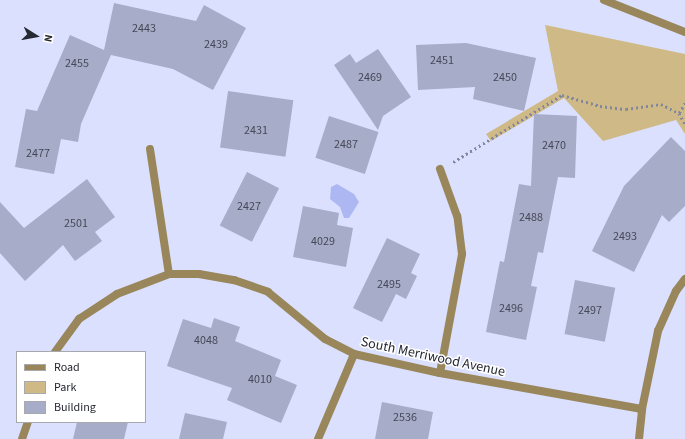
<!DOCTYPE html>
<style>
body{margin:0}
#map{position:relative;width:685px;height:439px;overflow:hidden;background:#dae0fd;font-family:"Source Sans 3",sans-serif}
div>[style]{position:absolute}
.green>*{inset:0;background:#cfba87}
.water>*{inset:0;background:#adb8f3}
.building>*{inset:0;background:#a7acc8;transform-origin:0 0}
.path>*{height:2.5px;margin-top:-1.25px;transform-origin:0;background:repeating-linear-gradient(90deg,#83879b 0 2px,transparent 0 5px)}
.street>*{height:8px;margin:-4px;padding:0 4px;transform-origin:4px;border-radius:4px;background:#99865a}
span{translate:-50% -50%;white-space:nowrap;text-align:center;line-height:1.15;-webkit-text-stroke:3px #fff;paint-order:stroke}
.number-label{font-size:12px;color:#464958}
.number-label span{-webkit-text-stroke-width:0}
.street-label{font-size:14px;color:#262832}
.legend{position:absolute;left:16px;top:351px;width:130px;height:72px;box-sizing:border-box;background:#fff;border:1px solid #a8a9ad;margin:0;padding:5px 7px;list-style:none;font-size:12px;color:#262832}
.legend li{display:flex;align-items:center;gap:8px;height:20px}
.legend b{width:20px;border:1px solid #a8a9ad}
.north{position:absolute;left:16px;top:16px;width:40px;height:40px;-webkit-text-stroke:3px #fff;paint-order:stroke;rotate:101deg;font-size:11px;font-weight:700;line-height:16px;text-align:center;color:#262832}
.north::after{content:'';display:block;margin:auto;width:14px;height:18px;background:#262832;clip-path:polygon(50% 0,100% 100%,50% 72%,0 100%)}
</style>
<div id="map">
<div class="green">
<div style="clip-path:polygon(545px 25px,685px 54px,685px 134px,676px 120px,603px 141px,564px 98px,491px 141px,486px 134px,558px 91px)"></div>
</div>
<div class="water">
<div style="clip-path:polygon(337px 184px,354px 194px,359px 202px,349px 218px,344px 218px,340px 207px,330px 199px,331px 187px)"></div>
</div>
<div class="building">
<div style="clip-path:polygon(114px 3px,196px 21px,204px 5px,246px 28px,213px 90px,173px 69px,111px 55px,81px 124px,78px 142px,61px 139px,54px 174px,15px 167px,26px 109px,37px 111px,70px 35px,104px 50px)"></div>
<div style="clip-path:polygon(466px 43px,536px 58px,524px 111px,473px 99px,475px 87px,418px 90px,416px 45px)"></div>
<div style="clip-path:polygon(378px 49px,411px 97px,383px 116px,378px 130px,334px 65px,350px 54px,356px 63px)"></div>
<div style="left:228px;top:91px;width:66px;height:57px;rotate:8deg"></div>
<div style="clip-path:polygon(534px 114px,577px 116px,575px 178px,558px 177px,543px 253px,538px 252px,531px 286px,537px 287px,526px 340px,486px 332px,500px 261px,504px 262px,519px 184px,531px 186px)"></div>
<div style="left:329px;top:116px;width:52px;height:44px;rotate:18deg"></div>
<div style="clip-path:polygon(671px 137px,685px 151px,685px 206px,669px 222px,662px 215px,634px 272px,592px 251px,624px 186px)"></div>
<div style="left:247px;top:172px;width:36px;height:60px;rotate:27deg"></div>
<div style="clip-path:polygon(87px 179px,115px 217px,95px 232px,102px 241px,75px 261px,63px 245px,25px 281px,0 253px,0 202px,24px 228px)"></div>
<div style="clip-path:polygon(303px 206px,339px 213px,337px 225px,353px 228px,346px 267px,293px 257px)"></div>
<div style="clip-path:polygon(387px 238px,420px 254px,411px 273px,417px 276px,406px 299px,396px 294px,382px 322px,353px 308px)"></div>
<div style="left:575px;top:280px;width:41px;height:55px;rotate:11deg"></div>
<div style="clip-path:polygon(214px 318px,240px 327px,235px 341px,281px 360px,275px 376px,297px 385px,281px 423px,227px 400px,232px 388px,167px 366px,183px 319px,211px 328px)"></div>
<div style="clip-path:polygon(382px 402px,433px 412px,428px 439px,375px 439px)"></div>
<div style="clip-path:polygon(185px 413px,227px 422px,223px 439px,179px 439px)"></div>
<div style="clip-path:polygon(77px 422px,128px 422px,124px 439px,73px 439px)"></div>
</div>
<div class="path">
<div style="left:679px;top:113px;width:12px;rotate:-59deg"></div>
<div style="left:453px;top:162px;width:128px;rotate:-31.6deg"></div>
<div style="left:562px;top:95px;width:40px;rotate:16deg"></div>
<div style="left:600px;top:106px;width:26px;rotate:7deg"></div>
<div style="left:626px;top:109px;width:35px;rotate:-8deg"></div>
<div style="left:661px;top:104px;width:20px;rotate:27deg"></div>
<div style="left:679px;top:113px;width:13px;rotate:61deg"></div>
</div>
<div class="street">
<div style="left:604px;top:0;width:87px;rotate:21.6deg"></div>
<div style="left:150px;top:149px;width:126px;rotate:81.4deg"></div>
<div style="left:55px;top:352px;width:41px;rotate:-54deg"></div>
<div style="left:79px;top:319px;width:45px;rotate:-33.3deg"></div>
<div style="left:117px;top:294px;width:56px;rotate:-21deg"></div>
<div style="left:169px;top:274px;width:30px"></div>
<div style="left:199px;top:274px;width:36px;rotate:10deg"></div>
<div style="left:234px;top:280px;width:36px;rotate:19deg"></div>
<div style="left:268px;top:292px;width:74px;rotate:39.5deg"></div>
<div style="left:325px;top:339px;width:33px;rotate:27deg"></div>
<div style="left:354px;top:354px;width:88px;rotate:12.5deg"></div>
<div style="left:440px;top:373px;width:205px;rotate:10.1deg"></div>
<div style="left:440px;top:373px;width:121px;rotate:-79.5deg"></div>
<div style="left:462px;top:254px;width:38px;rotate:-97deg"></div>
<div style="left:457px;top:216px;width:50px;rotate:-109.9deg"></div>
<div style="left:22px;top:439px;width:18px;rotate:-71deg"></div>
<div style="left:318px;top:439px;width:92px;rotate:-67deg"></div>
<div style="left:639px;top:439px;width:30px;rotate:-84deg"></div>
<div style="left:642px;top:409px;width:80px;rotate:-78.4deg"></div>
<div style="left:658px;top:331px;width:44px;rotate:-65.8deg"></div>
<div style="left:676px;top:291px;width:15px;rotate:-53deg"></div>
</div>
<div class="number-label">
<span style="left:144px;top:29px">2443</span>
<span style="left:216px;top:45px">2439</span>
<span style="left:442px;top:61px">2451</span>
<span style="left:77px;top:64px">2455</span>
<span style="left:370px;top:78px">2469</span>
<span style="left:505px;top:78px">2450</span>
<span style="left:256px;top:131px">2431</span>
<span style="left:346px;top:145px">2487</span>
<span style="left:554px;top:146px">2470</span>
<span style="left:38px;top:154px">2477</span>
<span style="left:249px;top:207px">2427</span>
<span style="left:531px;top:218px">2488</span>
<span style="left:76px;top:224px">2501</span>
<span style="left:625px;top:237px">2493</span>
<span style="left:323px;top:242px">4029</span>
<span style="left:389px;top:285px">2495</span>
<span style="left:511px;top:309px">2496</span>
<span style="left:590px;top:311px">2497</span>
<span style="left:206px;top:341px">4048</span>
<span style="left:260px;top:380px">4010</span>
<span style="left:405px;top:418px">2536</span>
</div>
<div class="street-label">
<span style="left:433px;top:357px;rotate:12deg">South Merriwood Avenue</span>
</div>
<ul class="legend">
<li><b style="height:5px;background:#99865a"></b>Road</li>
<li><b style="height:11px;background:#cfba87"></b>Park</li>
<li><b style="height:11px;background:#a7acc8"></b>Building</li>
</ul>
<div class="north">N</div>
</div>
